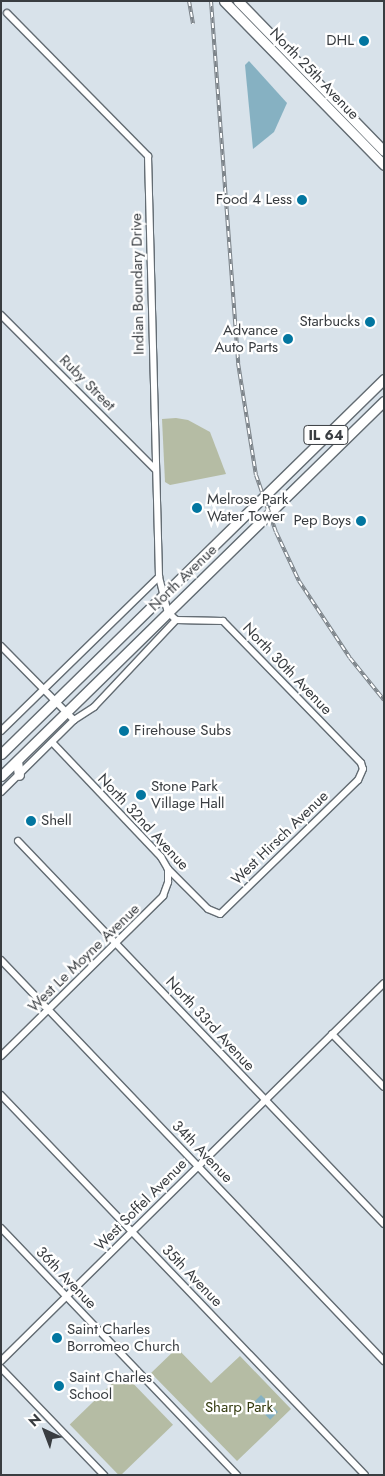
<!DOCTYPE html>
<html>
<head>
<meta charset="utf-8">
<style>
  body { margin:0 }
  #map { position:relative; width:385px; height:1476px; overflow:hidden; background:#d8e2ea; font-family:Jost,sans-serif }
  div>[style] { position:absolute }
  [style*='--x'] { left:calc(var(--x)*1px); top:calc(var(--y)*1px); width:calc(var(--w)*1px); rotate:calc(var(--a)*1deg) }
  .green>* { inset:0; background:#b5bca4; transform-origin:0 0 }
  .water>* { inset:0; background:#86b1c2; transform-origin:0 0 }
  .roads { filter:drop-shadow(1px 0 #636c73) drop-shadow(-1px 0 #636c73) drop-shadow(0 1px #636c73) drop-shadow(0 -1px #636c73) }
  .minor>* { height:6px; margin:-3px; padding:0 3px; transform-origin:3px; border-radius:3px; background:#fff }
  .major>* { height:9px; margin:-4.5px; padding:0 4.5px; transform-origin:4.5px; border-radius:4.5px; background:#fff }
  .rail>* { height:4px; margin-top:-2px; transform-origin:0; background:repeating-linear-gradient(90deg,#fff 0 5.5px,#7c8389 0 11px); box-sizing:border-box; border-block:1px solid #7c8389 }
  .dots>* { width:14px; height:14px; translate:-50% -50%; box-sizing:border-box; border:2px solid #fff; border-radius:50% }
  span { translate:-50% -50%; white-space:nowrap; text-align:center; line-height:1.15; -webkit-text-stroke:4.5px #fff; paint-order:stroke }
  .shield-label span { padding:1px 4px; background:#fff; border:1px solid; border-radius:4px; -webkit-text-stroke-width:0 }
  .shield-label { font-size:14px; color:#393d41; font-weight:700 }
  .poi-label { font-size:15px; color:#393d41 }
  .right { translate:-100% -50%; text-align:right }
  .left { translate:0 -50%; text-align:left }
  .street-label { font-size:15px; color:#393d41 }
  .park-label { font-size:15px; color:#323a0e }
  .frame { position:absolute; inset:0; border:2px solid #393d41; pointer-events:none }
  .north { position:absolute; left:20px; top:1406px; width:50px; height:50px; -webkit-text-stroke:4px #fff; paint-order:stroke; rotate:317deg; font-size:14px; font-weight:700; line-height:20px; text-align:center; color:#393d41 }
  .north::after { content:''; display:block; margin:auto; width:18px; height:22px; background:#393d41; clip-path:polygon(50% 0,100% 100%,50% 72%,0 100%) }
</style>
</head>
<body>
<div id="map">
  <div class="green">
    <div style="clip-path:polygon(176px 418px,188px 420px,210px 432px,226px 474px,170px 485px,165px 482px,162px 419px)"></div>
    <div style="clip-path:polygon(177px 1348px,211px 1383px,240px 1356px,291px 1409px,237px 1461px,151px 1373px)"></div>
    <div style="left:123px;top:1373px;width:72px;height:74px;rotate:46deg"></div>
  </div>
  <div class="water">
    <div style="clip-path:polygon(249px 61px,287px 103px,274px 132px,253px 149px,245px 65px)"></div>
    <div style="left:261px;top:1395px;width:24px;height:11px;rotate:45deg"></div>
  </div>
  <div class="roads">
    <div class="minor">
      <div style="--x:7;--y:13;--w:201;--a:45.4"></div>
      <div style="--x:148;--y:156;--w:421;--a:88.5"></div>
      <div style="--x:159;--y:577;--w:36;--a:76"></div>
      <div style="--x:168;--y:612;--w:11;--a:45"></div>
      <div style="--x:176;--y:620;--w:47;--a:1.2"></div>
      <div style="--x:223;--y:621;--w:198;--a:45.8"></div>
      <div style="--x:361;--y:763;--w:6;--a:72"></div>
      <div style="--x:363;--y:769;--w:12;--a:114"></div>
      <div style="--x:358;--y:780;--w:192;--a:135.8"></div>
      <div style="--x:220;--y:914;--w:13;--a:-157"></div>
      <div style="--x:208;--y:909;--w:57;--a:-135"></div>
      <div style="--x:168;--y:869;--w:14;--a:-120"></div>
      <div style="--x:161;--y:857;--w:158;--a:-133.5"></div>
      <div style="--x:1;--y:315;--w:218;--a:45"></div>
      <div style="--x:1;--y:646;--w:104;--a:45.4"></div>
      <div style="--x:1;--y:731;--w:221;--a:-44.3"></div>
      <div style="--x:1;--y:792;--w:103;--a:-44.6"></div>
      <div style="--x:74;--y:720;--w:24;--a:-33"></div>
      <div style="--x:94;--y:707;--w:120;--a:-46.7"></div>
      <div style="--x:18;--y:841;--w:530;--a:46.3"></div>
      <div style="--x:1;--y:960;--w:555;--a:46.32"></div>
      <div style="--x:332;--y:1034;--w:74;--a:45.5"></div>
      <div style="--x:1;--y:1056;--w:228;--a:-44.6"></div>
      <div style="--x:163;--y:896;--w:15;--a:-70"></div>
      <div style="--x:168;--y:882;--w:13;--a:-90"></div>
      <div style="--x:1;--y:1095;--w:526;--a:46.23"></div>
      <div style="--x:1;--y:1228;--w:342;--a:46.3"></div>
      <div style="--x:1;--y:1361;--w:538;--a:-44.62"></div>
      <div style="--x:1;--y:1368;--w:149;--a:46.1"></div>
    </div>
    <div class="major">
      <div style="--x:224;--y:1;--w:229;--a:45.7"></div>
      <div style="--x:238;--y:1;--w:209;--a:45.8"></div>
      <div style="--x:1;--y:754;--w:536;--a:-44.4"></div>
      <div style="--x:17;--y:761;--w:14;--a:82"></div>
      <div style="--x:1;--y:776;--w:536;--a:-44.4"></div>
    </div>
  </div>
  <div class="rail">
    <div style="--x:189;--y:1;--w:23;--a:80"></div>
    <div style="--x:211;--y:1;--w:363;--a:85.7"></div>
    <div style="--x:238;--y:363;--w:113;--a:80.9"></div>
    <div style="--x:256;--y:475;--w:60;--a:70.7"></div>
    <div style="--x:276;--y:532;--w:54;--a:64.9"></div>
    <div style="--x:299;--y:581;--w:92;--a:56.5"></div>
    <div style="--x:350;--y:658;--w:54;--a:51"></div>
  </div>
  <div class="dots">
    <div style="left:364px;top:41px;background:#0276a0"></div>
    <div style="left:302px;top:200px;background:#0276a0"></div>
    <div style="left:370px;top:322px;background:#0276a0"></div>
    <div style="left:288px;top:339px;background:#0276a0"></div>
    <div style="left:197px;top:508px;background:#0276a0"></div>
    <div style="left:361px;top:521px;background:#0276a0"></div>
    <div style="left:124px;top:731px;background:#0276a0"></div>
    <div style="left:141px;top:795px;background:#0276a0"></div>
    <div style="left:31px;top:821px;background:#0276a0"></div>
    <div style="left:57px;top:1338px;background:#0276a0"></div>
    <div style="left:59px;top:1386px;background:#0276a0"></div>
  </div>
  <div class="shield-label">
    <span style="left:326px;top:435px">IL 64</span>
  </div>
  <div class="poi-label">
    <span class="right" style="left:354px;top:41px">DHL</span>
    <span class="right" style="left:292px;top:200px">Food 4 Less</span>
    <span class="right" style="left:360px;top:322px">Starbucks</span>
    <span class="right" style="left:278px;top:339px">Advance<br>Auto Parts</span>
    <span class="left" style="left:207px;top:508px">Melrose Park<br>Water Tower</span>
    <span class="right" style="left:351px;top:521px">Pep Boys</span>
    <span class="left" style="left:134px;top:731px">Firehouse Subs</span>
    <span class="left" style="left:151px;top:795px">Stone Park<br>Village Hall</span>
    <span class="left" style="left:41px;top:821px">Shell</span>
    <span class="left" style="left:67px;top:1338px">Saint Charles<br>Borromeo Church</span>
    <span class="left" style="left:69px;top:1386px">Saint Charles<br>School</span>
  </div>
  <div class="street-label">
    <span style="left:314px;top:74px;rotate:46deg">North 25th Avenue</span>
    <span style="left:138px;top:284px;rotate:-91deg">Indian Boundary Drive</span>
    <span style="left:87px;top:383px;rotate:45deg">Ruby Street</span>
    <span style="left:183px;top:578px;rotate:-44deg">North Avenue</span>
    <span style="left:287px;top:669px;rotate:46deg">North 30th Avenue</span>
    <span style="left:143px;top:822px;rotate:47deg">North 32nd Avenue</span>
    <span style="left:280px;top:838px;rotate:-44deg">West Hirsch Avenue</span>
    <span style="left:84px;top:958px;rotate:-44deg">West Le Moyne Avenue</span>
    <span style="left:210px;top:1024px;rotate:47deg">North 33rd Avenue</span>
    <span style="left:202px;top:1152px;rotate:46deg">34th Avenue</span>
    <span style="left:141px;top:1205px;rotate:-45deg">West Soffel Avenue</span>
    <span style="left:192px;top:1276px;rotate:46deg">35th Avenue</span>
    <span style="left:66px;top:1278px;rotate:46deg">36th Avenue</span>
  </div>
  <div class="park-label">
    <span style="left:239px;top:1408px">Sharp Park</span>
  </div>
  <div class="frame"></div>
  <div class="north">N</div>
</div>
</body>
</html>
